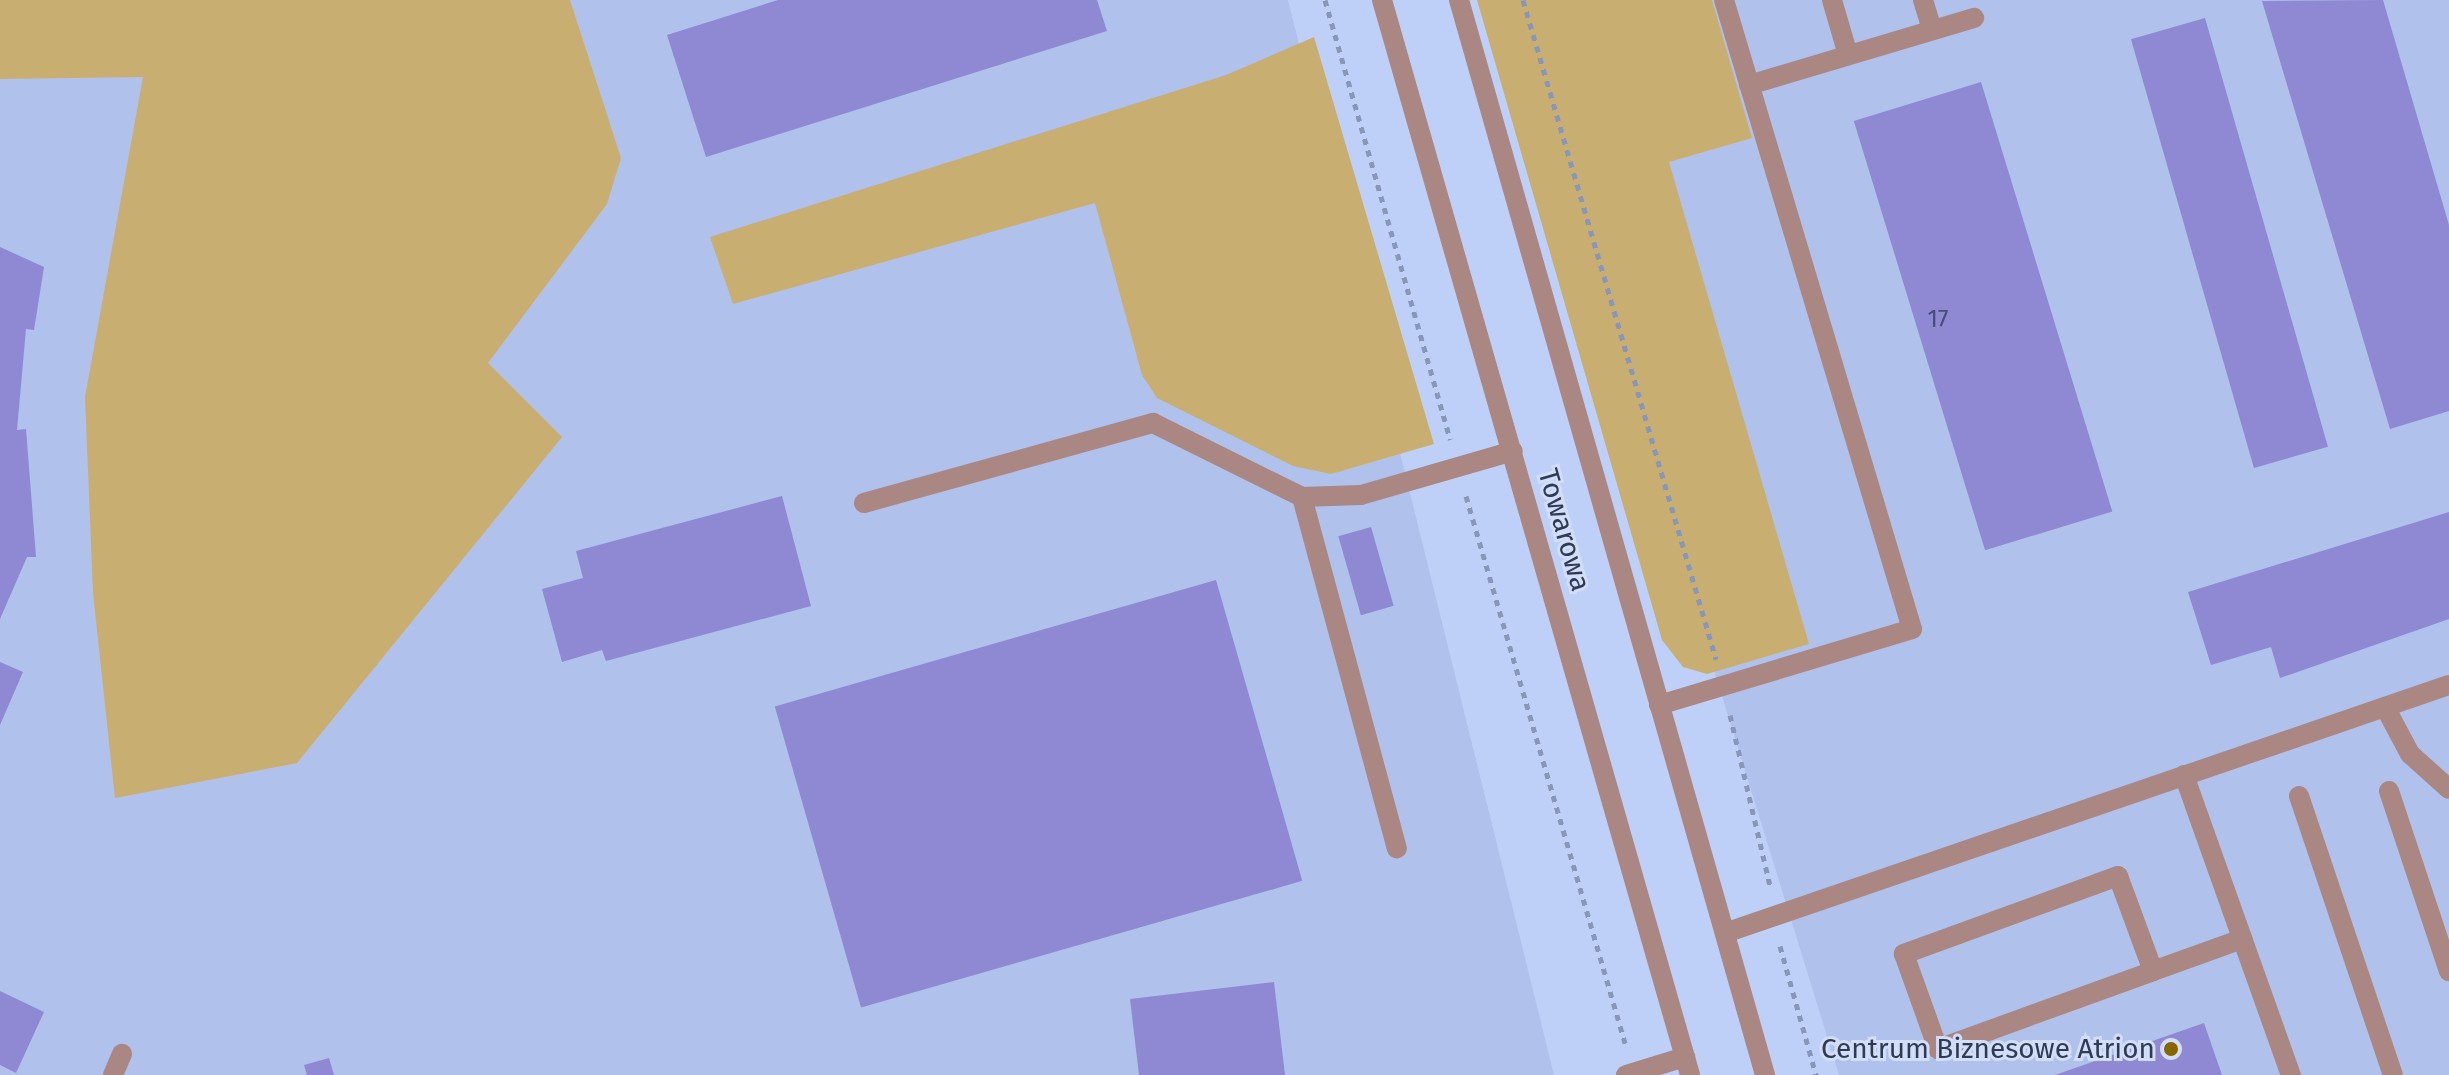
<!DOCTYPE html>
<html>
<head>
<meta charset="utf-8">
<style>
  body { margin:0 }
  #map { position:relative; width:2449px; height:1075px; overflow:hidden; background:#bfd0f8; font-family:"Fira Sans",sans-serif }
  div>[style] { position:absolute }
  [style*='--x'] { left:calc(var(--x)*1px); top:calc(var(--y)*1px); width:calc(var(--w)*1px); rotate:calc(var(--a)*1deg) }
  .built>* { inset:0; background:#b0c1ec }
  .green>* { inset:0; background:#c9ae71 }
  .building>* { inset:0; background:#8f88d3; transform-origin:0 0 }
  .path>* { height:5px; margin-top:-2.5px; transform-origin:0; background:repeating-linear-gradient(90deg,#8897b9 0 6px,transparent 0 12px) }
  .minor>* { height:20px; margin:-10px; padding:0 10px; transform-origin:10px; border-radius:10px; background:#aa8783 }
  .dots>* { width:22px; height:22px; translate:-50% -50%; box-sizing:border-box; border:4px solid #d2ddf8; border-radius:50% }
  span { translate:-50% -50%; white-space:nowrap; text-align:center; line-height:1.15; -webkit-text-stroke:6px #d2ddf8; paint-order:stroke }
  .number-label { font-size:24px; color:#474e74 }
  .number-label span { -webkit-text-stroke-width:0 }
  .street-label { font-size:28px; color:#2f3a54 }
  .poi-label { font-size:28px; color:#2f3a54 }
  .right { translate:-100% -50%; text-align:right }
</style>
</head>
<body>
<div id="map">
  <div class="built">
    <div style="clip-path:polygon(0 0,1288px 0,1554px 1075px,0 1075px)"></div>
    <div style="clip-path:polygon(1507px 0,2449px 0,2449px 1075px,1839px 1075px)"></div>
  </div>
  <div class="green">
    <div style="clip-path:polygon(0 0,570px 0,621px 158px,607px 204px,488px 363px,562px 437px,297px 763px,115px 798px,93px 593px,85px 397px,143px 77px,0 79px)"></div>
    <div style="clip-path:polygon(1477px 0,1712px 0,1752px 138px,1669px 162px,1809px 644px,1707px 674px,1683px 667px,1662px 640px)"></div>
    <div style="clip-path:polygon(1314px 37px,1434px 444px,1331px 474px,1293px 466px,1157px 398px,1142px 375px,1095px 203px,733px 304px,710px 237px,1226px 75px)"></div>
  </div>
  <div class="building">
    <div style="clip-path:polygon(778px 0,1097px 0,1107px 31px,706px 157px,667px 35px)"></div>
    <div style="clip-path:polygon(2383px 0,2449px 225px,2449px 411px,2390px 429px,2262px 1px)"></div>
    <div style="left:2205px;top:18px;width:446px;height:77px;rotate:74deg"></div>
    <div style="left:1981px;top:82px;width:449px;height:133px;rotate:73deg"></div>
    <div style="clip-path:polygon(0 247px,44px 267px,34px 330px,26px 329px,17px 430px,26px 429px,36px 557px,27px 557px,0 619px)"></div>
    <div style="clip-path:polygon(782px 496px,811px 606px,606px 661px,602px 650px,562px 662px,542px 589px,583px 578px,576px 551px)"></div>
    <div style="clip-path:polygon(2449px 512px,2449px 619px,2280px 678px,2271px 647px,2211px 665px,2188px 592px)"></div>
    <div style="left:1371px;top:527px;width:82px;height:34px;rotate:74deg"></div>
    <div style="left:1216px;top:580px;width:313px;height:459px;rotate:74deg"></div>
    <div style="clip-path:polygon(0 662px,23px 672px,0 725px)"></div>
    <div style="clip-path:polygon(1274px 982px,1285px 1075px,1139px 1075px,1130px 999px)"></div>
    <div style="clip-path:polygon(0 991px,44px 1012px,16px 1073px,0 1065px)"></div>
    <div style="clip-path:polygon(2204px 1023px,2222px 1075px,2055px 1075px)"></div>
    <div style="clip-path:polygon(329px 1058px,334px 1075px,307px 1075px,304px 1065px)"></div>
  </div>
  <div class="path">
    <div style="--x:1325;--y:0;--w:457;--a:74.1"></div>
    <div style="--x:1523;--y:0;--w:687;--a:73.68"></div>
    <div style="--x:1466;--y:496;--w:570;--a:73.79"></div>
    <div style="--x:1730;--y:715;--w:175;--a:76.8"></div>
    <div style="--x:1780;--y:946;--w:134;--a:74.4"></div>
  </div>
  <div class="minor">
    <div style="--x:1382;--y:0;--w:1118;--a:74.01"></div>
    <div style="--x:1459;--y:0;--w:1118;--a:74.11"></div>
    <div style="--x:1832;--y:0;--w:57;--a:73.8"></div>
    <div style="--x:1923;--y:0;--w:31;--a:73"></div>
    <div style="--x:1749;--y:85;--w:235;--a:-16.6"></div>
    <div style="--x:1302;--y:497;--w:364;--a:74.9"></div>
    <div style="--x:864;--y:503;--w:300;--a:-15.5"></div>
    <div style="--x:1153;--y:423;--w:166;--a:26.4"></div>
    <div style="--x:1302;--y:497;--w:59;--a:-1.9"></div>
    <div style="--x:1361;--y:495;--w:158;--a:-16.1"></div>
    <div style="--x:1659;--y:705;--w:264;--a:-16.7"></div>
    <div style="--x:1912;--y:629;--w:656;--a:-106.64"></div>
    <div style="--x:2385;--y:707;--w:53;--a:62"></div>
    <div style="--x:2410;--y:754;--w:52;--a:41.9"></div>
    <div style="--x:2184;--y:775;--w:319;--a:70.4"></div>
    <div style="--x:2389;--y:791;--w:190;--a:71.6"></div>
    <div style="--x:2299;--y:796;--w:294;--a:71.4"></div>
    <div style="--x:1725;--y:933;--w:765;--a:-18.91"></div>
    <div style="--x:2153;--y:971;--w:101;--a:-110.2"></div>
    <div style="--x:2118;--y:876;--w:228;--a:160"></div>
    <div style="--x:1904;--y:954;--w:101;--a:70.3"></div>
    <div style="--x:1938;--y:1049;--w:229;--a:-19.9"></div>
    <div style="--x:2153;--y:971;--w:95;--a:-19.8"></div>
    <div style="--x:113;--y:1075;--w:23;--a:-67"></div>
    <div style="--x:1626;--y:1075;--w:62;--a:-17"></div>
  </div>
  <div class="dots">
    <div style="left:2171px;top:1049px;background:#856600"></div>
  </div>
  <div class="number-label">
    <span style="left:1938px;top:320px">17</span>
  </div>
  <div class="street-label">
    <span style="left:1564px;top:530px;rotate:74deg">Towarowa</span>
  </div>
  <div class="poi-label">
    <span class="right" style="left:2155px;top:1049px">Centrum Biznesowe Atrion</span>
  </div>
</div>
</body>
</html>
